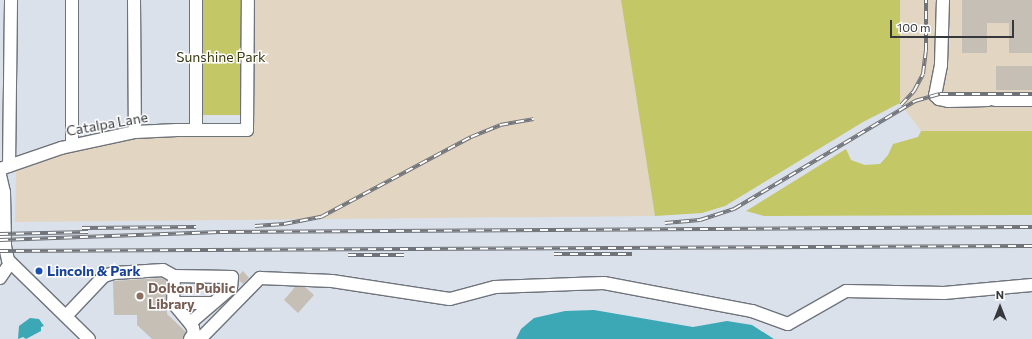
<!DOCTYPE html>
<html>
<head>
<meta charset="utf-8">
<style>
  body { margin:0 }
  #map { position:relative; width:1032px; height:339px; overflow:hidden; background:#dbe1ea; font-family:Commissioner,sans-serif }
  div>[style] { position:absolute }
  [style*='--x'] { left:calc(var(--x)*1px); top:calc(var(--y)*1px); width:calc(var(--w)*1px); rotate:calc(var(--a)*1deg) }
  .industrial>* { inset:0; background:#e2d5c1 }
  .green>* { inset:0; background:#c3c766; transform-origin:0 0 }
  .water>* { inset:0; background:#3ca8b6 }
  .building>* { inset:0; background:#c5bfb6; transform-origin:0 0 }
  .roads { filter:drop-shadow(1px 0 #6f737c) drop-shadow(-1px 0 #6f737c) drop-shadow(0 1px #6f737c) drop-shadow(0 -1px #6f737c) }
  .minor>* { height:12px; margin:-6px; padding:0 6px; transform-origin:6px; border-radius:6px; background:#fff }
  .rail>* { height:4px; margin-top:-2px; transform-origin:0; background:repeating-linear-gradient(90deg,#fff 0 8px,#707379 0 16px); box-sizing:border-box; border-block:1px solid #707379 }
  .dots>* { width:11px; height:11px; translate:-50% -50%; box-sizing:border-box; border:2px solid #fff; border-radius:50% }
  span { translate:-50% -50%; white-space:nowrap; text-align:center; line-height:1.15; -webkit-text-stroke:3px #fff; paint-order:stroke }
  .park-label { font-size:14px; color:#37390e }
  .street-label { font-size:14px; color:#36383c }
  .transit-label { font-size:14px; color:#164399; font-weight:700 }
  .left { translate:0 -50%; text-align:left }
  .education-label { font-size:14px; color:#785e54; font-weight:700 }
  .north { position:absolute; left:980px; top:287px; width:40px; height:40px; -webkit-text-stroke:3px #fff; paint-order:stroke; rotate:0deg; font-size:11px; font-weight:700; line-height:16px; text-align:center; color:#36383c }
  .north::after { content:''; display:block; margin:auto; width:14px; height:18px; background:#36383c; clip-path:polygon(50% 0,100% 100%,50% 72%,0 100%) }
  .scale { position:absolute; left:890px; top:20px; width:124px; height:18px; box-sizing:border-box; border:2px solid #36383c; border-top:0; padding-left:5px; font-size:12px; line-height:14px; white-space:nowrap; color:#36383c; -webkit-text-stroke:3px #fff; paint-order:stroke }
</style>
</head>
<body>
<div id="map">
  <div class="industrial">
    <div style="clip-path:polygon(242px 0,621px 0,655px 216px,15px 222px,16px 167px,71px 148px,147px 134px,243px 133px)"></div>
    <div style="clip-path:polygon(900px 0,1032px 0,1032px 131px,921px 131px,900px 103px)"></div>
  </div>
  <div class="green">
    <div style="left:199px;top:0;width:43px;height:115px"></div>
    <div style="clip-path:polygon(621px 0,900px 0,900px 103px,863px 122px,725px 206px,702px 213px,655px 216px)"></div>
    <div style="clip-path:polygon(921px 131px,1032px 131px,1032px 215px,764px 216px,746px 211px,846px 149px,851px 160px,865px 165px,880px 164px,888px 155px,893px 144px,918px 137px)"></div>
  </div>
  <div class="water">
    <div style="clip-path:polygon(594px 310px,693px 327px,727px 321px,752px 325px,774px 339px,516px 339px,521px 329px,534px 318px,565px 311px)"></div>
    <div style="clip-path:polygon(30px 318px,39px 319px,44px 326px,41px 327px,41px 331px,26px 339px,23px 337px,18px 339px,19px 326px)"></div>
  </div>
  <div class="building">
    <div style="clip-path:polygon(962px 0,1032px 0,1032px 53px,1009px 53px,1009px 23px,987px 23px,987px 53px,962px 53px)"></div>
    <div style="left:1032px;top:66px;width:24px;height:36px;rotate:90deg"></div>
    <div style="clip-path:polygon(243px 271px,249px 278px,243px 284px,239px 280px,239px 275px)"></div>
    <div style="clip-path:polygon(161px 278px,166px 280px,167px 314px,186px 332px,183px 339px,152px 339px,137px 325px,137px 315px,114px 315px,113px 281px)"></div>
    <div style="clip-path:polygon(295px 287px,305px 287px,314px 295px,298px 313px,284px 300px)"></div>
  </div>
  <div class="roads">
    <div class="minor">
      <div style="--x:72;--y:0;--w:145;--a:90"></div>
      <div style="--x:134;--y:0;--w:132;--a:89.6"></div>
      <div style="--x:196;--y:0;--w:130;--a:90"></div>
      <div style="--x:943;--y:0;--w:65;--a:91.8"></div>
      <div style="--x:941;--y:65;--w:31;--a:101"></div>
      <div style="--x:935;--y:95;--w:6;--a:45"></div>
      <div style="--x:939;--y:99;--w:9;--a:13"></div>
      <div style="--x:948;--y:101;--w:40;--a:-1.4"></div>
      <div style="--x:995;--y:100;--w:37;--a:0"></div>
      <div style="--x:9;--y:166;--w:166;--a:-89.3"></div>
      <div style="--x:0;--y:169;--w:65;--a:-19"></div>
      <div style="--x:61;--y:148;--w:76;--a:-12.2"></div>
      <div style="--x:135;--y:132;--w:42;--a:-2.7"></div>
      <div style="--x:177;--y:130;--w:70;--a:0"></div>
      <div style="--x:247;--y:130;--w:130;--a:-89.6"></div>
      <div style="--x:0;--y:175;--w:17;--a:77"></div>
      <div style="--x:4;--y:192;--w:54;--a:88.9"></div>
      <div style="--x:5;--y:246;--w:14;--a:78"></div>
      <div style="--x:8;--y:260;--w:113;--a:44.3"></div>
      <div style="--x:174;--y:276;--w:27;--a:92"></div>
      <div style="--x:173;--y:303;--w:26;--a:50"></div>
      <div style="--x:0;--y:278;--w:18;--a:-56"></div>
      <div style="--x:173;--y:303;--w:40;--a:0"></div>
      <div style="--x:66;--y:316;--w:55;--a:-46.5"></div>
      <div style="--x:104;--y:276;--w:10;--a:-17"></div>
      <div style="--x:114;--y:273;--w:49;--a:-3.5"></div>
      <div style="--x:163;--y:270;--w:13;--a:29"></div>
      <div style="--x:174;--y:276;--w:58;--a:1"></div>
      <div style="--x:232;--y:277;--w:11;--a:95"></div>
      <div style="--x:231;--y:288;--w:54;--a:139.5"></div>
      <div style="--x:190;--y:323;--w:6;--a:59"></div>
      <div style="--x:193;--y:328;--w:5;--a:79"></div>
      <div style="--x:194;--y:333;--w:7;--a:124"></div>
      <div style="--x:200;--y:339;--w:86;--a:-45.5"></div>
      <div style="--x:260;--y:278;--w:72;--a:2.4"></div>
      <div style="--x:332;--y:281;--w:119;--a:8.7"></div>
      <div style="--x:450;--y:299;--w:47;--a:-14.9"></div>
      <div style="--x:495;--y:287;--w:109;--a:-2.1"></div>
      <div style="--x:604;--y:283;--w:151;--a:10.7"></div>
      <div style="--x:752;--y:311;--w:38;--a:20"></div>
      <div style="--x:788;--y:324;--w:67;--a:-29.6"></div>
      <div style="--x:846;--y:291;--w:98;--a:1.2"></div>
      <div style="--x:944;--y:293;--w:88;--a:-5.2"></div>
    </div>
  </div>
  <div class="rail">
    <div style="--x:901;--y:105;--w:19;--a:-47"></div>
    <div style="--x:914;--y:91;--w:19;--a:-62"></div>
    <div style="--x:923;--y:74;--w:23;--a:-83"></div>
    <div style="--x:926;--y:51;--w:51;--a:-90"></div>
    <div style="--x:665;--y:223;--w:35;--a:-5"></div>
    <div style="--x:700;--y:220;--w:36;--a:-18"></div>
    <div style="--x:734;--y:209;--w:211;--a:-30.8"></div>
    <div style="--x:915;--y:101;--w:26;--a:-16"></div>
    <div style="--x:940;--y:94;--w:92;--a:0"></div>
    <div style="--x:255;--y:226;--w:29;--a:-4"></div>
    <div style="--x:284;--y:224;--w:38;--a:-11"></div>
    <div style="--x:321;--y:217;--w:170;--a:-28.1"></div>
    <div style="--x:471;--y:137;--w:31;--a:-22"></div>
    <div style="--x:500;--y:125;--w:34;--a:-10"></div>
    <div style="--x:82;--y:228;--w:114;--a:-0.5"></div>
    <div style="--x:0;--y:234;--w:88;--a:-1.3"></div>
    <div style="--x:0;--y:240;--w:220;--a:-2.1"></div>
    <div style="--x:220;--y:232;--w:812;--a:-0.35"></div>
    <div style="--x:0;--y:251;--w:1032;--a:-0.28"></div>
    <div style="--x:554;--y:254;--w:78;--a:0"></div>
    <div style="--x:348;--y:255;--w:56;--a:0"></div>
  </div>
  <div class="dots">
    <div style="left:39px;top:271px;background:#1a4fb4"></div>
    <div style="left:140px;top:296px;background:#8d6e63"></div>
  </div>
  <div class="park-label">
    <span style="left:221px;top:57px">Sunshine Park</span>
  </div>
  <div class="street-label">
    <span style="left:107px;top:124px;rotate:-10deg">Catalpa Lane</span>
  </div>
  <div class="transit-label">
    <span class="left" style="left:47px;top:271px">Lincoln &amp; Park</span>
  </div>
  <div class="education-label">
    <span class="left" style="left:148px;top:296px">Dolton Public<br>Library</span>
  </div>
  <div class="north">N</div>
  <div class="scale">100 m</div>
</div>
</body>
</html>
